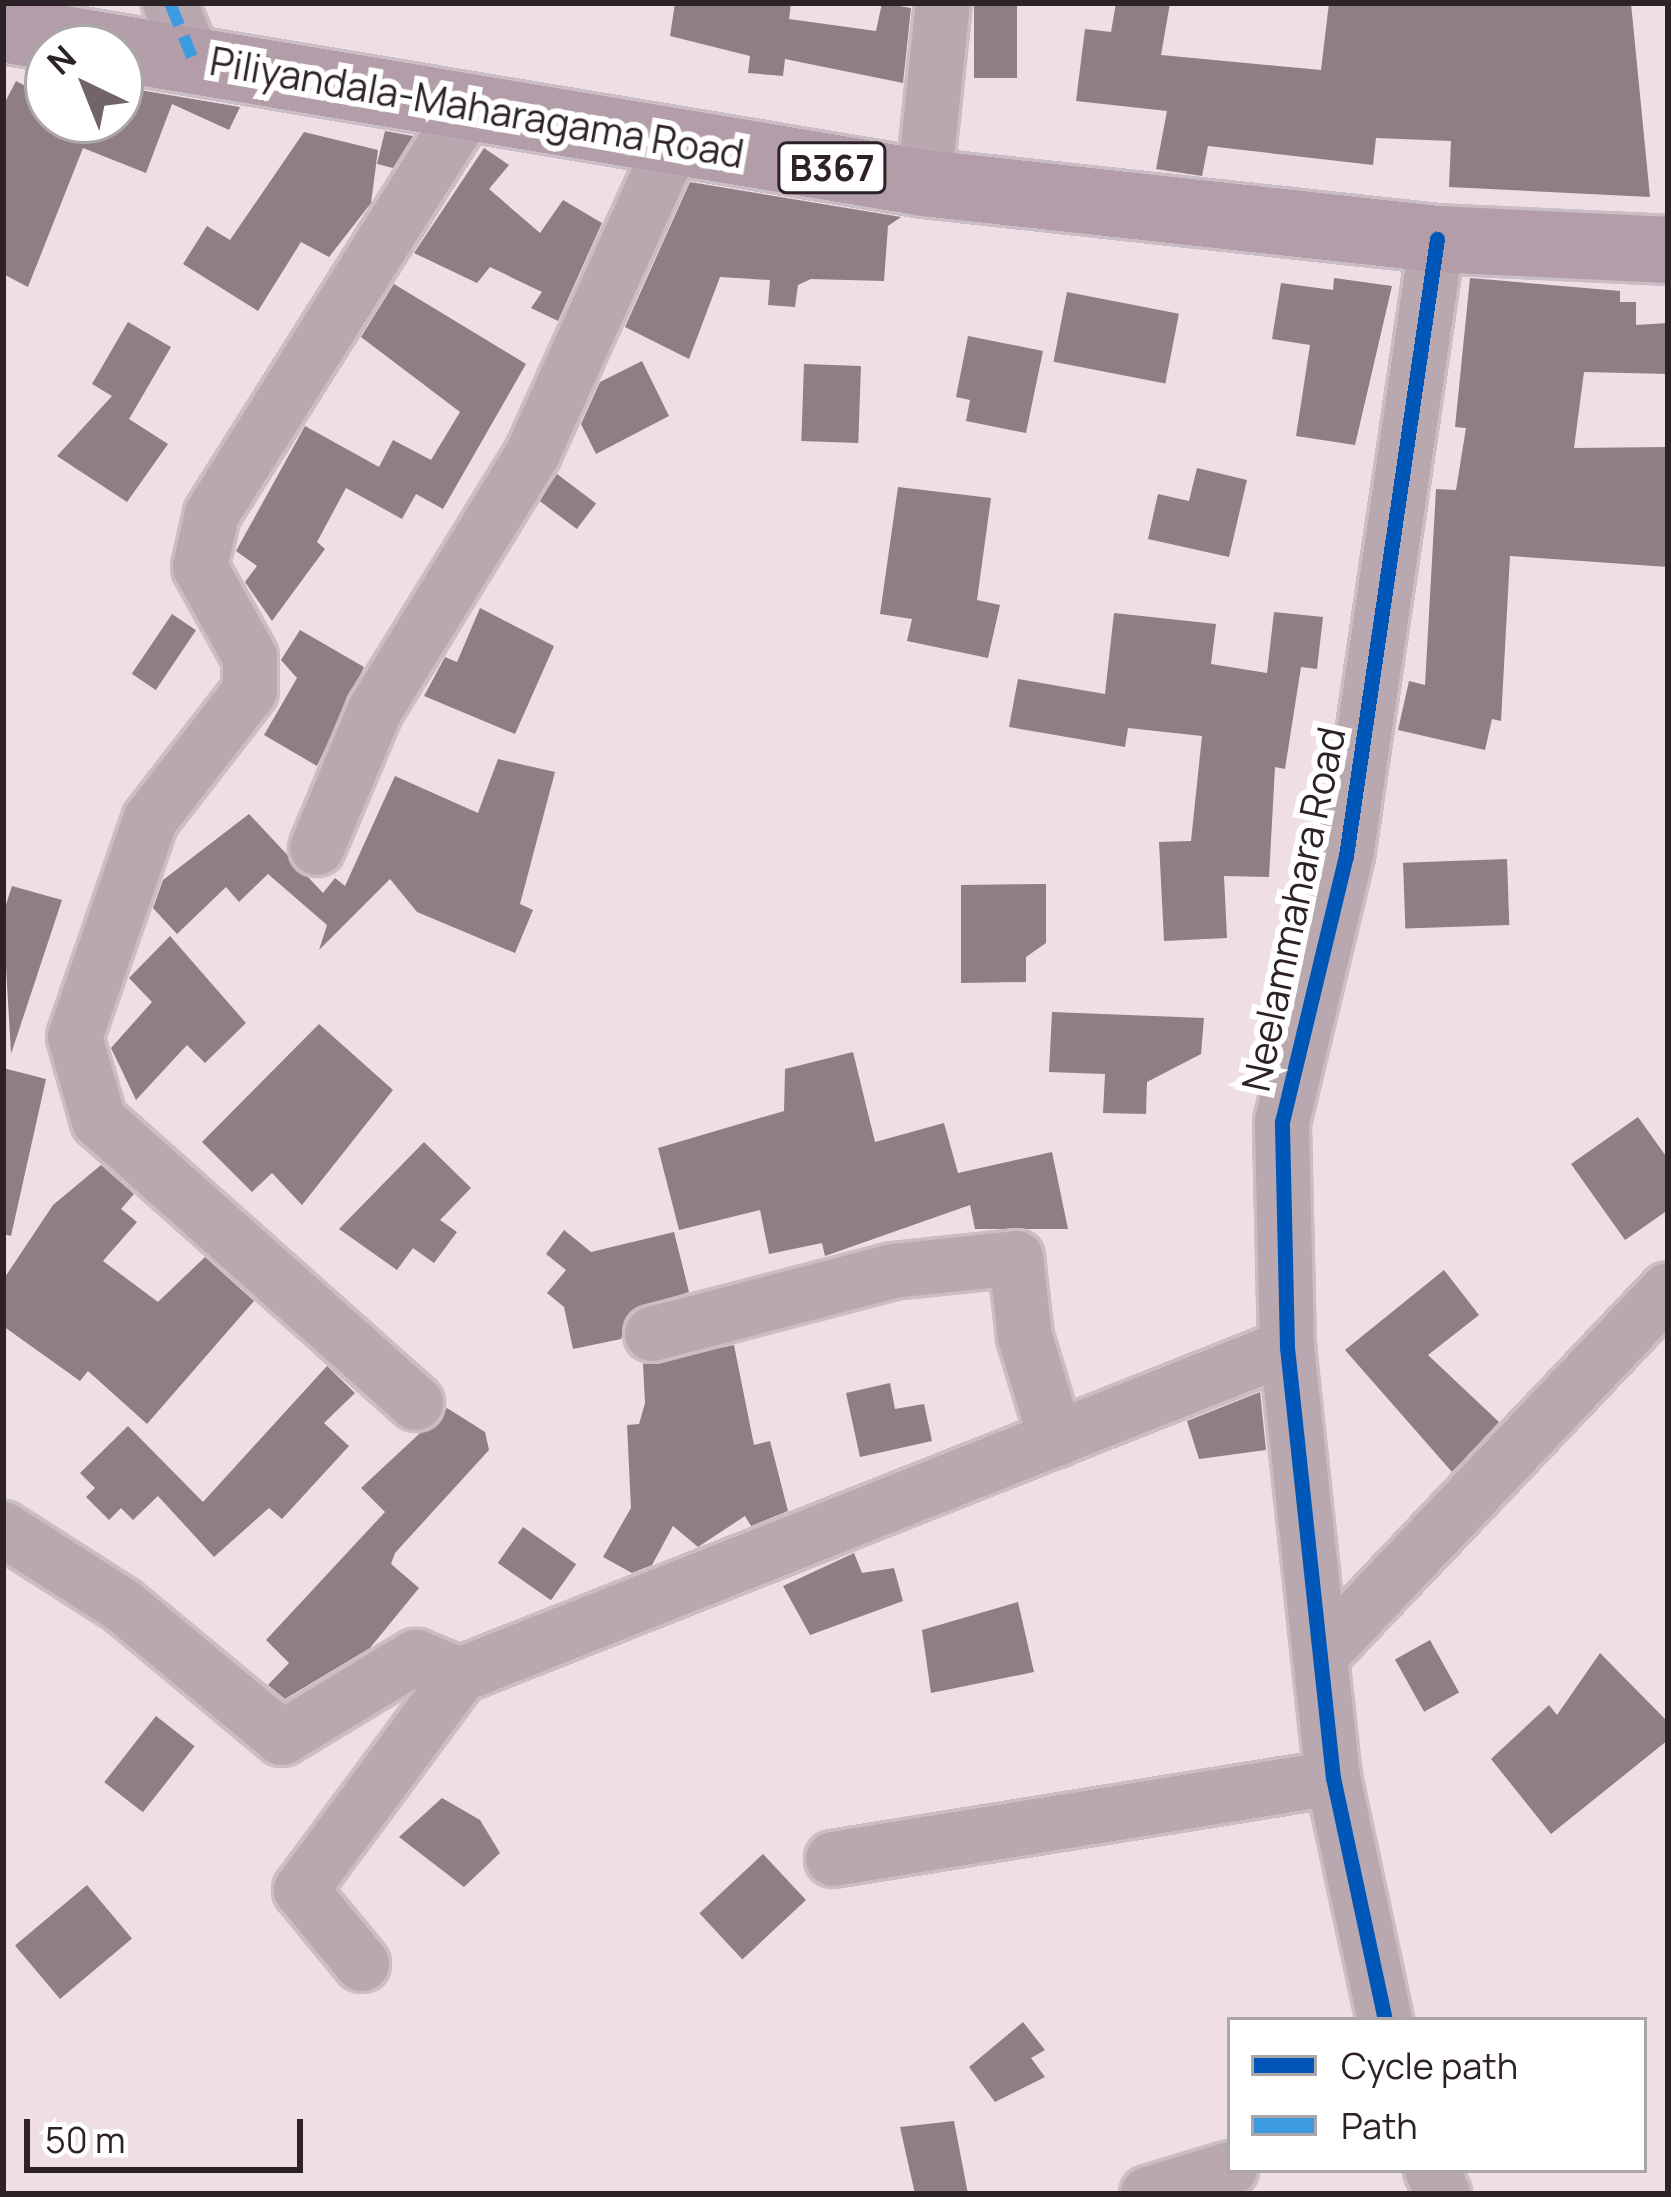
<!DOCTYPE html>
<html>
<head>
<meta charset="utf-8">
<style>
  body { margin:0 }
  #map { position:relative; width:1671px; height:2197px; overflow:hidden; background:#efdee5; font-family:Manrope,sans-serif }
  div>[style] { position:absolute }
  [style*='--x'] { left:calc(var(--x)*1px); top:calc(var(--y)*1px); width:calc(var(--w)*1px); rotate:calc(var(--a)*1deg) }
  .building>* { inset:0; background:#907e87; transform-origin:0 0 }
  .roads { filter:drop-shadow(3px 0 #cabec4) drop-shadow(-3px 0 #cabec4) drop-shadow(0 3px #cabec4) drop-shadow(0 -3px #cabec4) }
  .minor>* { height:54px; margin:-27px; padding:0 27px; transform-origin:27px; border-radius:27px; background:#b9a8af }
  .major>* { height:66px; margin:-33px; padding:0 33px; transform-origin:33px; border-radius:33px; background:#b39da8 }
  .quiet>* { height:12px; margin-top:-6px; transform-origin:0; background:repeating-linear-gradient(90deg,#3d9ce0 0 24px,transparent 0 36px) }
  .cycleway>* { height:15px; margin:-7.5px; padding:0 7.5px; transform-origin:7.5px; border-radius:7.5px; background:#0057b8 }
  span { translate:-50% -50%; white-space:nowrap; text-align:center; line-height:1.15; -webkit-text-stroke:12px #fff; paint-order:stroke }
  .shield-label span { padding:3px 9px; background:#fff; border:3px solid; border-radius:9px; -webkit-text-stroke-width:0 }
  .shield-label { font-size:36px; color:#2d2227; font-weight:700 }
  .street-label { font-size:39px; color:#2d2227 }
  .frame { position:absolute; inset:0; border:6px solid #2d2227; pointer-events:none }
  .legend { position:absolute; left:1227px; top:2017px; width:420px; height:156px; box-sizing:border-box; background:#fff; border:3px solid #aba7a9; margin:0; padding:15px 21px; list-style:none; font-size:36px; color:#2d2227 }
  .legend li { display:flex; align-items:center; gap:24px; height:60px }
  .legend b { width:60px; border:3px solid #aba7a9 }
  .north { position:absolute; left:24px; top:24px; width:120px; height:120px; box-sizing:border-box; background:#fff; border:3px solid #aba7a9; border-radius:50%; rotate:317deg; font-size:33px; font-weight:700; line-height:48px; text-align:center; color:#2d2227 }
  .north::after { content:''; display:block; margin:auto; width:42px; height:54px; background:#71646a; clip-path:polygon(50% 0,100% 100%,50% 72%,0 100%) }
  .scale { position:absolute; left:24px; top:2119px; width:279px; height:54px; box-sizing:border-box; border:6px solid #2d2227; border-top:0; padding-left:15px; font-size:36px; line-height:42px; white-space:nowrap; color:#2d2227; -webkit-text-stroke:9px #fff; paint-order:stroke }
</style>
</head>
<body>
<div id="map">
  <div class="building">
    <div style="clip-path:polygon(675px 3px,791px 3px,789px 19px,876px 31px,882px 3px,911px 8px,903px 83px,785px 59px,783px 76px,748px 73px,750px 56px,670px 36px)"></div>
    <div style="left:974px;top:3px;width:43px;height:75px"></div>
    <div style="clip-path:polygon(1116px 3px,1170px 3px,1161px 55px,1321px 70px,1329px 3px,1631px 3px,1650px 197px,1449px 187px,1451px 141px,1376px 138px,1373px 165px,1208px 146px,1202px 176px,1156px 169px,1167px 111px,1076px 101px,1085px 29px,1111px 32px)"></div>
    <div style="clip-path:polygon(16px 81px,48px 98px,48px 120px,120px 120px,122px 87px,240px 107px,229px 130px,172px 104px,146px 173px,83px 148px,28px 287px,3px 274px,3px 106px)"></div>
    <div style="clip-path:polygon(385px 131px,413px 136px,393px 168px,377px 164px)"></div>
    <div style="clip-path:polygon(304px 132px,378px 150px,371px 203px,329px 257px,301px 242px,258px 311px,183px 264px,207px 226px,230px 240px)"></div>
    <div style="clip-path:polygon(484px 148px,509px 165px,489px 189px,540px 233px,563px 200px,602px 223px,558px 321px,531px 308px,542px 292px,490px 267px,477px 283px,414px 253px)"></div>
    <div style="clip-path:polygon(690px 182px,901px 217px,888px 226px,884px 281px,811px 279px,798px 285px,795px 307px,768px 305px,770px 280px,720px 277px,689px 359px,625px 327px)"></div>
    <div style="clip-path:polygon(1334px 278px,1392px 286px,1355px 445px,1296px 436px,1310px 345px,1272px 339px,1281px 283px,1333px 290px)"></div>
    <div style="clip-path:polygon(1470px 278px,1620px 291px,1620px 302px,1636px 302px,1636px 325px,1668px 323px,1668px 374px,1584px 372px,1574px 448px,1668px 447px,1668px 567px,1510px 556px,1501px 721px,1492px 719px,1485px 750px,1398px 730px,1409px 681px,1425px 685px,1436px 489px,1456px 490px,1466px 428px,1455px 427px)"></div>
    <div style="clip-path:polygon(394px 284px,526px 364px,443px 509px,416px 494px,402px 519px,346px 488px,317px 542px,325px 549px,272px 621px,245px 582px,257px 566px,236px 551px,305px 426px,379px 467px,393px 440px,431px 460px,460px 412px,361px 337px)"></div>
    <div style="left:1067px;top:292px;width:114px;height:71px;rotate:11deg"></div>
    <div style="clip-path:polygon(128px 322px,171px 347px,129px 419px,168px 444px,127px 502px,57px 456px,112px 396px,92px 384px)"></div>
    <div style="clip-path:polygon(968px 336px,1043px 351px,1026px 433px,966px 421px,970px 400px,956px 397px)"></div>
    <div style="clip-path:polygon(642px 361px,669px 416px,596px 454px,581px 424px,600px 382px)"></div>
    <div style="left:804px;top:364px;width:57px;height:77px;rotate:2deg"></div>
    <div style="clip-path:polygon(1197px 468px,1247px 480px,1229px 557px,1148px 539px,1158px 494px,1189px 501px)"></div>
    <div style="left:557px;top:474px;width:49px;height:32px;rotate:37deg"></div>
    <div style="clip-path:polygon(898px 487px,991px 498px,977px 600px,1000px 605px,988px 658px,907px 641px,912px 619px,880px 614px)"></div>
    <div style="clip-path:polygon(480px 608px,554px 646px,515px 734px,424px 696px,445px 657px,457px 662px)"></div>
    <div style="clip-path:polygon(1274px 612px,1323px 617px,1317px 669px,1301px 667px,1285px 769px,1275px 767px,1269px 877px,1224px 876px,1227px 938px,1164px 941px,1159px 842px,1191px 841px,1202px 736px,1128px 728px,1125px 747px,1009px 727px,1018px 679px,1105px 694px,1114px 613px,1216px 624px,1211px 664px,1267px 673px)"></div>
    <div style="left:172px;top:614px;width:29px;height:72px;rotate:34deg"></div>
    <div style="clip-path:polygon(300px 630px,364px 667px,317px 766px,264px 735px,297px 678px,281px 660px)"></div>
    <div style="clip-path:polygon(498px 759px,555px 772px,520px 904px,533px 910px,515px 953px,417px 912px,390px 879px,319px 950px,327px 925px,268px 874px,239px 902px,226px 887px,177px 934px,153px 908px,163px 880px,249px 814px,323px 893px,335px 878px,345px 886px,395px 776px,478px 813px)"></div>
    <div style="left:1507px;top:859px;width:66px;height:104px;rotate:88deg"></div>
    <div style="clip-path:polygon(1046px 884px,1046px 943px,1026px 957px,1026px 982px,961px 983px,961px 885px)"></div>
    <div style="clip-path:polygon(12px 886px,62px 900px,11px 1054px,3px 914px)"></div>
    <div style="clip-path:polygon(170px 936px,246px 1023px,205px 1063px,187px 1045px,136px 1100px,111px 1048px,152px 1002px,129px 978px)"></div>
    <div style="clip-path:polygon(1052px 1012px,1204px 1018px,1201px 1054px,1147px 1082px,1146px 1114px,1103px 1113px,1105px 1074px,1049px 1072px)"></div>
    <div style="clip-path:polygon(319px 1024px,393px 1090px,302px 1205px,272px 1173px,252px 1192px,202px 1142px)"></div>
    <div style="clip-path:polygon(853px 1052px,875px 1142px,944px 1123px,958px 1173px,1052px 1152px,1068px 1229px,975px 1229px,970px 1205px,825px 1256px,822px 1243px,769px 1254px,760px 1210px,679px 1230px,658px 1148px,784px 1111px,785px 1069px)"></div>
    <div style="clip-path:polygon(3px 1068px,46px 1079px,11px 1236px,3px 1234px)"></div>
    <div style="clip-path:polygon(1638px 1117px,1668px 1159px,1668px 1210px,1625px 1240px,1571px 1164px)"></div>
    <div style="clip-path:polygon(424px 1142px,471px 1188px,440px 1220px,457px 1232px,434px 1263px,413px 1248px,397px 1270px,339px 1229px)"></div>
    <div style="clip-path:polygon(101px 1165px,134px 1194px,121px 1209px,137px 1222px,103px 1261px,158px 1302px,205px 1257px,254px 1301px,147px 1424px,88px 1371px,80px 1381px,3px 1326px,3px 1280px,53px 1205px)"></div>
    <div style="clip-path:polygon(564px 1230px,591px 1252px,674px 1232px,689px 1292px,631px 1311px,621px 1339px,573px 1349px,564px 1307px,547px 1293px,566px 1270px,546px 1254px)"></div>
    <div style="clip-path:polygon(1444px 1270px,1479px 1315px,1428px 1355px,1499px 1422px,1452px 1472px,1345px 1350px)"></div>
    <div style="clip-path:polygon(734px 1345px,754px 1445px,770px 1441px,788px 1511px,751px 1526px,745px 1516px,698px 1547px,673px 1526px,652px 1565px,632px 1573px,603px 1557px,631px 1508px,627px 1425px,639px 1424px,645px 1403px,643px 1364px)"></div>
    <div style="clip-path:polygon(327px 1366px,355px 1393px,324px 1423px,349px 1446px,282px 1519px,269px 1508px,214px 1557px,158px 1496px,133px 1520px,121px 1508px,109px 1520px,86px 1497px,95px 1488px,80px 1473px,128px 1426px,203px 1502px)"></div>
    <div style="clip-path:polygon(890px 1383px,895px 1409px,924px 1404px,932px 1441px,860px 1457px,846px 1393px)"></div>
    <div style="clip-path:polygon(1260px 1392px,1266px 1450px,1199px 1459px,1187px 1421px)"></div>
    <div style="clip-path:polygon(447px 1408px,485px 1432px,489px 1450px,395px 1553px,391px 1564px,419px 1588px,370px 1648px,285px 1699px,268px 1685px,289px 1663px,266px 1640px,385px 1512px,361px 1488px)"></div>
    <div style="left:523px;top:1527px;width:65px;height:44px;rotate:35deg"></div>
    <div style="clip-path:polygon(854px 1553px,862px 1573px,894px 1568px,903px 1601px,810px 1635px,783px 1586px)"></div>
    <div style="clip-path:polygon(1018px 1602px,1034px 1672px,931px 1693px,922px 1630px)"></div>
    <div style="left:1430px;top:1640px;width:60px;height:40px;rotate:61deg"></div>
    <div style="clip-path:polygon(1600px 1653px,1668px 1722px,1668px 1740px,1551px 1834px,1491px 1759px,1549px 1705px,1557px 1715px)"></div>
    <div style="left:156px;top:1716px;width:49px;height:84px;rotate:38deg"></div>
    <div style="clip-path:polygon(442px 1798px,480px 1820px,500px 1853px,464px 1887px,399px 1837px)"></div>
    <div style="left:763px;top:1854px;width:63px;height:87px;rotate:47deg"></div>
    <div style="left:87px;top:1885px;width:70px;height:94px;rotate:50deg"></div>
    <div style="clip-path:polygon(1023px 2022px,1045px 2050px,1031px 2058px,1045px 2077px,995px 2102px,969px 2067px)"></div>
    <div style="clip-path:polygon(954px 2121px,968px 2194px,915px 2194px,900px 2127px)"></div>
  </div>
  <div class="roads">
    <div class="minor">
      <div style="--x:170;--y:3;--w:58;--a:67.8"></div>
      <div style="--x:924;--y:183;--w:181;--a:-84"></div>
      <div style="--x:317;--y:848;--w:150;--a:-67.2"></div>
      <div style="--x:375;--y:710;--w:302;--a:-58.4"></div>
      <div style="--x:533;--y:453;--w:340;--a:-65.7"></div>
      <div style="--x:652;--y:1334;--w:249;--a:-14.6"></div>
      <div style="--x:893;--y:1271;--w:124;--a:-6"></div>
      <div style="--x:1016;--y:1258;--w:80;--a:83.5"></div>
      <div style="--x:1025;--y:1337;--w:107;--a:73.1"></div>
      <div style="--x:416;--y:1403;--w:424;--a:-138.3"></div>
      <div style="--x:99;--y:1121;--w:87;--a:-105.9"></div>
      <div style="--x:75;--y:1037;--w:230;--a:-70.9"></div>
      <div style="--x:150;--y:820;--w:163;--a:-52.2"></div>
      <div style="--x:250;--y:691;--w:34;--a:-90"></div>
      <div style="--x:250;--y:657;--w:103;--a:-119.1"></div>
      <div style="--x:200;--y:567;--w:54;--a:-77.2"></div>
      <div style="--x:212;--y:514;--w:482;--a:-57.8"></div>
      <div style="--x:3;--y:1529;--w:141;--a:32.6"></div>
      <div style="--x:122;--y:1605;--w:208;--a:39.7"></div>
      <div style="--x:282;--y:1738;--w:157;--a:-31.2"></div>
      <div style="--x:416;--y:1657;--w:48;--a:22.2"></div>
      <div style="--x:460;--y:1675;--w:890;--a:-21.63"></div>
      <div style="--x:1320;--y:1656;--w:505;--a:-46.44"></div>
      <div style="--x:833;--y:1859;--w:507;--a:-9.2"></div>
      <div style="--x:362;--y:1964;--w:96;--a:-129.5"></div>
      <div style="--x:301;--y:1890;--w:267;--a:-53.5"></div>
      <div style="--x:1385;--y:2020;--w:248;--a:-102.1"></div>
      <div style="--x:1333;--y:1778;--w:433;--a:-96.1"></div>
      <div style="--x:1287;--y:1347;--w:225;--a:-91.3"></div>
      <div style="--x:1282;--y:1122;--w:274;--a:-76.5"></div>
      <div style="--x:1346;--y:856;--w:624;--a:-81.61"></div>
      <div style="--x:1432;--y:2170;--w:26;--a:65"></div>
      <div style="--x:1148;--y:2194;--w:86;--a:-17"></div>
    </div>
    <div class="major">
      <div style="--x:3;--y:29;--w:934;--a:9.49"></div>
      <div style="--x:924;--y:183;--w:516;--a:6.23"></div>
      <div style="--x:1437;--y:239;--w:231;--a:2.7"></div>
    </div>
  </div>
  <div class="quiet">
    <div style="--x:170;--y:3;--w:58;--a:67.8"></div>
  </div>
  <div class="cycleway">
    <div style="--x:1385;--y:2020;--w:248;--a:-102.1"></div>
    <div style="--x:1333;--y:1778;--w:433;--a:-96.1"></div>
    <div style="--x:1287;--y:1347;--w:225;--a:-91.3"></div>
    <div style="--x:1282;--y:1122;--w:274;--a:-76.5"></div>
    <div style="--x:1346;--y:856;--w:624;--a:-81.61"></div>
  </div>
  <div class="shield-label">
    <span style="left:832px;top:168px">B367</span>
  </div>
  <div class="street-label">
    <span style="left:477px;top:107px;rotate:10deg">Piliyandala-Maharagama Road</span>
    <span style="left:1293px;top:909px;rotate:-78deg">Neelammahara Road</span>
  </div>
  <div class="frame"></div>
  <ul class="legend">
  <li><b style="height:15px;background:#0057b8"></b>Cycle path</li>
  <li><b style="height:15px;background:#3d9ce0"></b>Path</li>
  </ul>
  <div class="north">N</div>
  <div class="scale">50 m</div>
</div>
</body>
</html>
